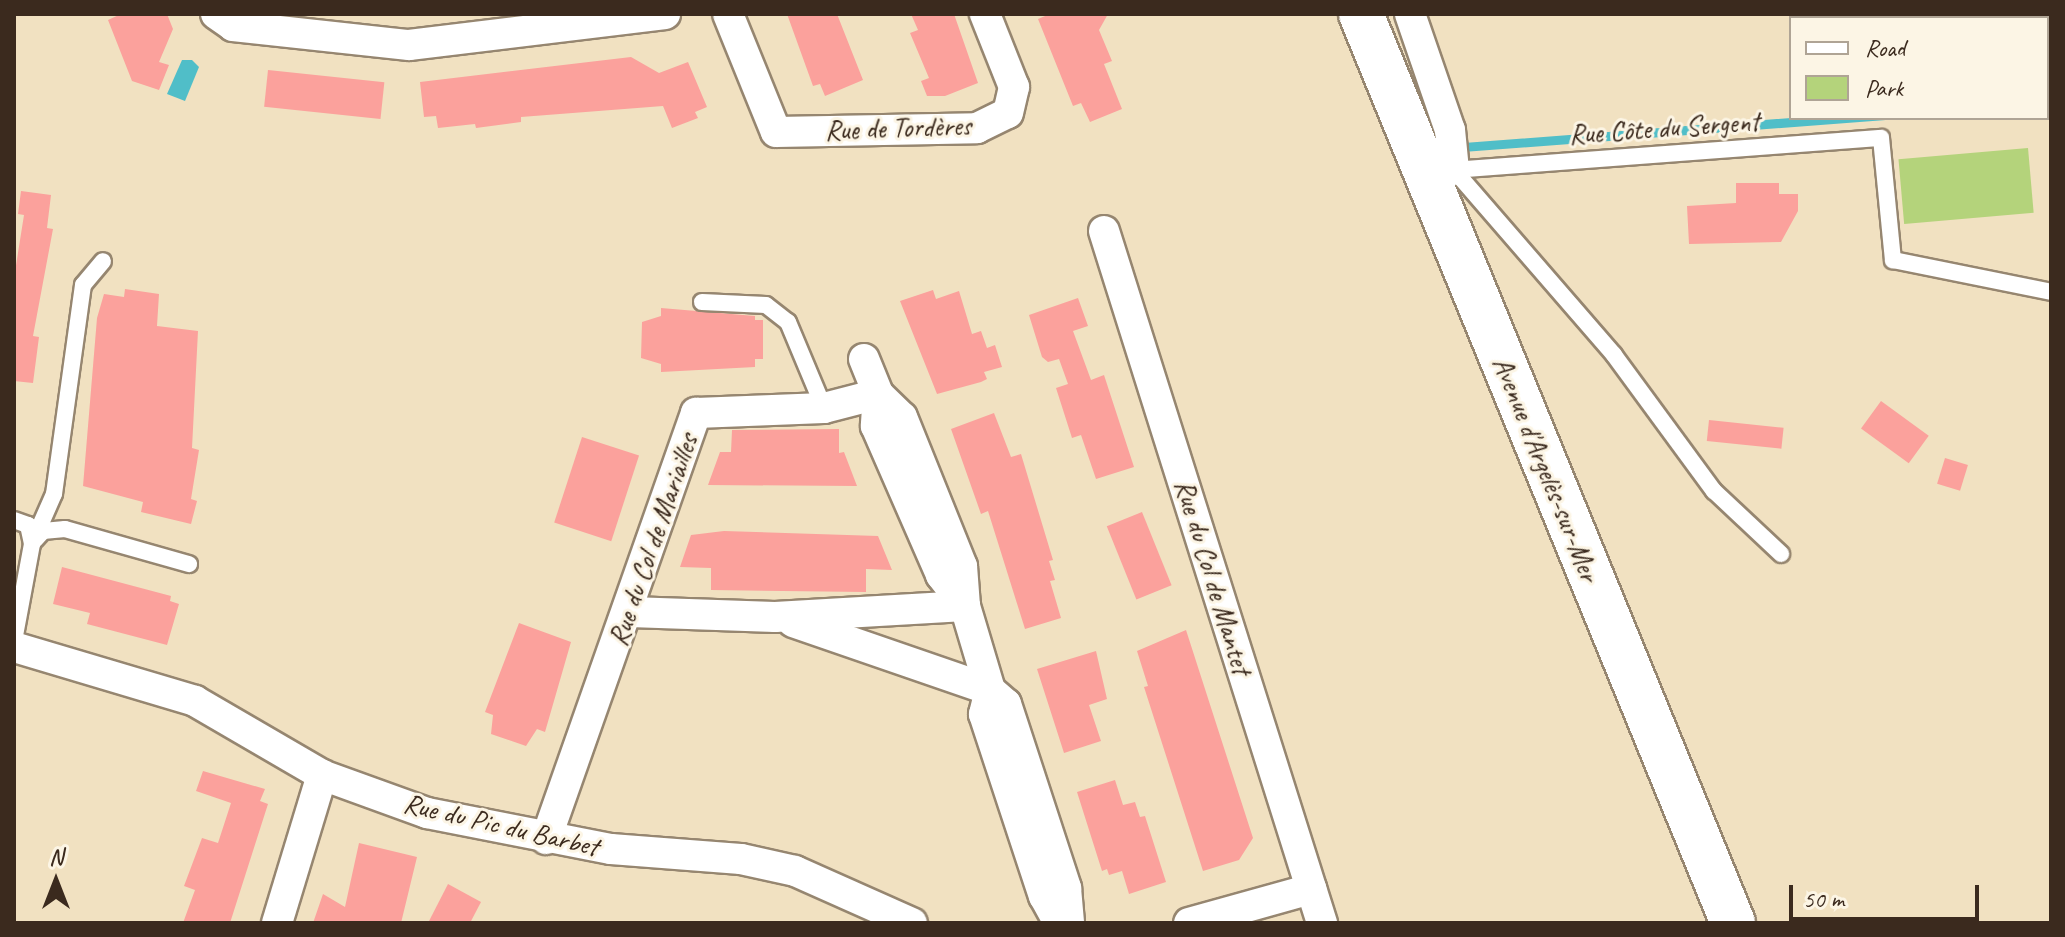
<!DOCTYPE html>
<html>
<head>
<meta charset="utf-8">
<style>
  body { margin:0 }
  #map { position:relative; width:2065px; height:937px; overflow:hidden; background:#f1e1c1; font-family:Caveat,sans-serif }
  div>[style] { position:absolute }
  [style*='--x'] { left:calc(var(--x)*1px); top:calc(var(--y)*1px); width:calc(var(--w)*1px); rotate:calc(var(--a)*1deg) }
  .green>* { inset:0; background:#b4d37b; transform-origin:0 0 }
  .water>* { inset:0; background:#50bec8 }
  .building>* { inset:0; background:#fba19c; transform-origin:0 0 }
  .roads { filter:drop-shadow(2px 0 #968670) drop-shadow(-2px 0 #968670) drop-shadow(0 2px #968670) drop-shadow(0 -2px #968670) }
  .lane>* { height:16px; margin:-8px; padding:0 8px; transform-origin:8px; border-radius:8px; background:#fff }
  .street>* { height:30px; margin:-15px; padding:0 15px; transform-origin:15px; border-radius:15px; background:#fff }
  .secondary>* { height:44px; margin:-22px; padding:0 22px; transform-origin:22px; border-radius:22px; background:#fff }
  span { translate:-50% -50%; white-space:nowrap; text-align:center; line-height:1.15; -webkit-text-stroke:6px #fcf5e5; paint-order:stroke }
  .street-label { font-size:28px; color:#3b2a1e }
  .frame { position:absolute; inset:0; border:16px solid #3b2a1e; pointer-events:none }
  .legend { position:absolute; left:1789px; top:16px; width:260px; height:104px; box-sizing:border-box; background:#fcf5e5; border:2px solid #afa495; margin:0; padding:10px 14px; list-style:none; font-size:24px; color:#3b2a1e }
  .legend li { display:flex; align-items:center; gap:16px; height:40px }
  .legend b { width:40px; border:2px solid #afa495 }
  .north { position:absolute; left:16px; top:841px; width:80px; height:80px; -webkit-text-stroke:6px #fcf5e5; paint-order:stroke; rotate:0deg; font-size:22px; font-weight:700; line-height:32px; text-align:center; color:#3b2a1e }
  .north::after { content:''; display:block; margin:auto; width:28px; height:36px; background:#3b2a1e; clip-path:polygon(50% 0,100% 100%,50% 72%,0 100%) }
  .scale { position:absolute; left:1789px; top:885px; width:190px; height:36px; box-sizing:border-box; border:4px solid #3b2a1e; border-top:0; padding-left:10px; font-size:24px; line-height:28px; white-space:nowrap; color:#3b2a1e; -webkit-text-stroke:6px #fcf5e5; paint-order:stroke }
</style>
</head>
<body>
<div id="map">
  <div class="green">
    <div style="left:2028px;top:148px;width:65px;height:130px;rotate:85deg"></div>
  </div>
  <div class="water">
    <div style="clip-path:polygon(182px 60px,192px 60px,199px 67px,185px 101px,167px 94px)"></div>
    <div style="clip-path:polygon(1791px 118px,1912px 118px,1463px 152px,1428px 138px,1425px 129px,1464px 143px)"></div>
  </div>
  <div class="building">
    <div style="clip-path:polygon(121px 14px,167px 14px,173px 29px,159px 62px,169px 65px,159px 90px,132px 81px,108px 20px)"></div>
    <div style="clip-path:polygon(787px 14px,837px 14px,863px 80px,825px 96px,820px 84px,813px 86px)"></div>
    <div style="clip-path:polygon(911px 14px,954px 14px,978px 83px,945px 96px,927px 96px,921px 81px,929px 78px,910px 33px,918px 30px)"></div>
    <div style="clip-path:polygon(1050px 14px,1108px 14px,1099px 30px,1112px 61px,1104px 64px,1122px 109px,1090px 122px,1081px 103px,1073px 106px,1038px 19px)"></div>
    <div style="clip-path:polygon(631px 57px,659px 73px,688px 62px,707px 107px,695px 112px,698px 118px,672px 128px,663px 106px,521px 117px,521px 122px,476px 128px,475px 124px,438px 128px,436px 116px,424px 117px,420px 82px)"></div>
    <div style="left:268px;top:70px;width:117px;height:37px;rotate:6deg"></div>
    <div style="clip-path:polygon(1736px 183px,1779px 183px,1779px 194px,1798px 194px,1798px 211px,1781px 242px,1689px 244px,1687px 206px,1736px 203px)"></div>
    <div style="clip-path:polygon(21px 191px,51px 195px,47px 228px,53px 229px,33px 336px,39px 337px,33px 383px,14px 381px,14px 278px,24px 215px,18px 214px)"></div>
    <div style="clip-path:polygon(125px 289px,159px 294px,157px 326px,198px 331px,192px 448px,199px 450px,191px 499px,197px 501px,191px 524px,141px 512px,143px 502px,83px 486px,97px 318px,104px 294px,124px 297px)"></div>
    <div style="clip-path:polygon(933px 290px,936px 299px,959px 291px,972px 334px,981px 331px,987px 348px,995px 345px,1002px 367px,984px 372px,987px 379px,981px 382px,937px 394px,900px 301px)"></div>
    <div style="clip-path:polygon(1078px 298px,1088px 326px,1073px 331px,1091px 380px,1104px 375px,1134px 467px,1096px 479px,1081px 435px,1072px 438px,1056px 388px,1068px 384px,1059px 359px,1048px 362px,1042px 357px,1029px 315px)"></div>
    <div style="clip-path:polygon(661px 308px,755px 316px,755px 320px,763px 320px,763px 359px,755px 359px,755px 367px,661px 372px,661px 364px,641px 358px,642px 322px,661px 316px)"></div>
    <div style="left:1881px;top:401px;width:59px;height:34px;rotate:36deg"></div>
    <div style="clip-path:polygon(994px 413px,1011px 457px,1021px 454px,1053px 560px,1049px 561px,1055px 580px,1050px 581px,1061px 618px,1025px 629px,988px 511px,981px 514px,951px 429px)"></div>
    <div style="left:1709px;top:420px;width:75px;height:21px;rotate:6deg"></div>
    <div style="clip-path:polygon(839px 429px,839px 453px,844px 452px,857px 486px,708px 485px,720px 452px,731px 452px,732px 430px)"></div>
    <div style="left:582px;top:437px;width:60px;height:90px;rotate:18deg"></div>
    <div style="left:1945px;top:458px;width:24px;height:27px;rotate:17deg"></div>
    <div style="left:1142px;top:512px;width:79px;height:38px;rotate:68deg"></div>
    <div style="clip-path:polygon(724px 531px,878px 536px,892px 570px,866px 569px,866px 592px,711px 590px,711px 568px,680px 567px,691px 535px)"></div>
    <div style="clip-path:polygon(62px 567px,171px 596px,170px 601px,179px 604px,167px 645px,87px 624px,90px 613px,53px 604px)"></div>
    <div style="clip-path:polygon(519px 623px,571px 642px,545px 732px,537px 729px,526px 746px,491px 734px,493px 715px,485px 712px)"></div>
    <div style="clip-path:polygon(1186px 630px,1253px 838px,1239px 860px,1203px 871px,1144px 687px,1148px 686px,1137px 651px)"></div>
    <div style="clip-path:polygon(1096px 651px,1107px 699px,1089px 705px,1101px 741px,1064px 753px,1037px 669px)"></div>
    <div style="clip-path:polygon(203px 771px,265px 789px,260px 801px,268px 804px,230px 923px,183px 923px,195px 890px,184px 886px,202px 838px,218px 843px,231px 803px,196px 791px)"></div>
    <div style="clip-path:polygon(1115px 780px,1123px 805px,1135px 802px,1140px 817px,1145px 816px,1166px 882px,1129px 894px,1122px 871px,1109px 875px,1107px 869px,1102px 871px,1077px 792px)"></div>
    <div style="clip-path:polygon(359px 843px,417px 857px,401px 923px,313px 923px,323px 894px,345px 907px)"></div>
    <div style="clip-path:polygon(448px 884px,481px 902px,470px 923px,428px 923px)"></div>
  </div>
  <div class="roads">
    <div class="lane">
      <div style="--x:1447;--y:169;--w:7;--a:8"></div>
      <div style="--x:1454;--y:170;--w:245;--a:49.1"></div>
      <div style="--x:1614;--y:355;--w:169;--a:53.7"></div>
      <div style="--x:1714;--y:491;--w:92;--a:43.2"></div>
      <div style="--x:1454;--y:170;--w:428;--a:-4.3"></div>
      <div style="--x:1881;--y:138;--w:123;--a:84.4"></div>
      <div style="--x:1893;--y:260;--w:161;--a:11.4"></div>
      <div style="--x:702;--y:302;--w:64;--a:2.7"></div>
      <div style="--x:766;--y:305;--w:28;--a:38"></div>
      <div style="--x:788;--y:322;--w:93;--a:67.3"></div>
      <div style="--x:14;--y:520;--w:15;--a:20"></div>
      <div style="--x:28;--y:525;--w:19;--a:78"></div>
      <div style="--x:32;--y:544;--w:99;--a:100.5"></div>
      <div style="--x:35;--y:540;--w:12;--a:-48"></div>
      <div style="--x:43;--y:531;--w:22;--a:-5"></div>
      <div style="--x:65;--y:529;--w:129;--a:15.8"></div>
      <div style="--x:32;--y:544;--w:55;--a:-66.3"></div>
      <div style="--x:54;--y:494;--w:211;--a:-82.1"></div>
      <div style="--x:83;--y:285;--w:31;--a:-50"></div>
    </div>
    <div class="street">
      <div style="--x:216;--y:14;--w:21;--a:35"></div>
      <div style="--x:233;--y:26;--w:177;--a:6.2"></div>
      <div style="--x:409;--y:45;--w:258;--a:-6.9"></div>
      <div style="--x:728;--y:14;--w:127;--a:67.9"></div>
      <div style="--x:776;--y:132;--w:201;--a:-1.1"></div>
      <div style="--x:977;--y:128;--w:34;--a:-26"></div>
      <div style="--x:1008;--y:113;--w:27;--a:-77"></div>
      <div style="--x:1014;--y:87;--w:79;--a:-111.7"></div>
      <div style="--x:1410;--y:14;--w:123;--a:71"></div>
      <div style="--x:1450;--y:130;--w:40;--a:84.3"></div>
      <div style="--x:1104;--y:231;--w:726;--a:72.51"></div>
      <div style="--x:864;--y:359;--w:38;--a:68"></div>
      <div style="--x:878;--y:394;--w:33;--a:44"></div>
      <div style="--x:902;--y:417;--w:161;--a:68.1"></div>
      <div style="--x:962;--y:566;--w:40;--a:85.7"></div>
      <div style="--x:965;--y:606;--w:88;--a:73.4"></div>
      <div style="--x:990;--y:690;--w:21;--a:41"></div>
      <div style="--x:1006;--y:704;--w:194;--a:71.9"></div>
      <div style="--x:1066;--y:888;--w:35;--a:85"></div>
      <div style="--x:878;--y:394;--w:32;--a:94"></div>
      <div style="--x:876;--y:426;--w:163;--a:66.4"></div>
      <div style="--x:941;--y:575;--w:39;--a:52"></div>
      <div style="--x:630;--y:612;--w:145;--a:2"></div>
      <div style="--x:775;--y:617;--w:190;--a:-3.3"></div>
      <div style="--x:793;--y:622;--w:208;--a:19"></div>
      <div style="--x:14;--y:647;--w:189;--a:16.6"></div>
      <div style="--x:195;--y:701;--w:147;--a:30.2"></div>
      <div style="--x:322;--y:775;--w:112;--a:19.9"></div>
      <div style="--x:427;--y:813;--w:187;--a:11.1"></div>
      <div style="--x:611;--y:849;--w:130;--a:4.4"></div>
      <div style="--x:741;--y:859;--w:55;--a:12.5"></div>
      <div style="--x:795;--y:871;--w:128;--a:24"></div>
      <div style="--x:990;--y:690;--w:25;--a:104"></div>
      <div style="--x:984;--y:714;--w:192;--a:71.8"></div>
      <div style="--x:1044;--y:896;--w:31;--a:61"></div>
      <div style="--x:546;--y:839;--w:452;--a:-70.6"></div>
      <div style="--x:696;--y:413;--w:128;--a:-2.2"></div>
      <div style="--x:824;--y:408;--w:56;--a:-14.5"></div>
      <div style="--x:277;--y:923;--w:155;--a:-73.1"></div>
      <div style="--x:1189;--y:923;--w:127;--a:-15.6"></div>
    </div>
    <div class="secondary">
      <div style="--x:1361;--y:14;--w:982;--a:67.74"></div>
    </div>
  </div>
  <div class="street-label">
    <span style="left:898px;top:128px;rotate:-2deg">Rue de Tordères</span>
    <span style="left:1664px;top:128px;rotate:-4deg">Rue Côte du Sergent</span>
    <span style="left:1546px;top:469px;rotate:68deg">Avenue d'Argelès-sur-Mer</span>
    <span style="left:653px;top:540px;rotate:-71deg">Rue du Col de Mariailles</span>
    <span style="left:1213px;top:577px;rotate:73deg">Rue du Col de Mantet</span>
    <span style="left:501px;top:825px;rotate:13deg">Rue du Pic du Barbet</span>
  </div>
  <div class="frame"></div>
  <ul class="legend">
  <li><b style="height:10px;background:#fff"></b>Road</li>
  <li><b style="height:22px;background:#b4d37b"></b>Park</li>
  </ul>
  <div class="north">N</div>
  <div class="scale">50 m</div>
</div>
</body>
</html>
